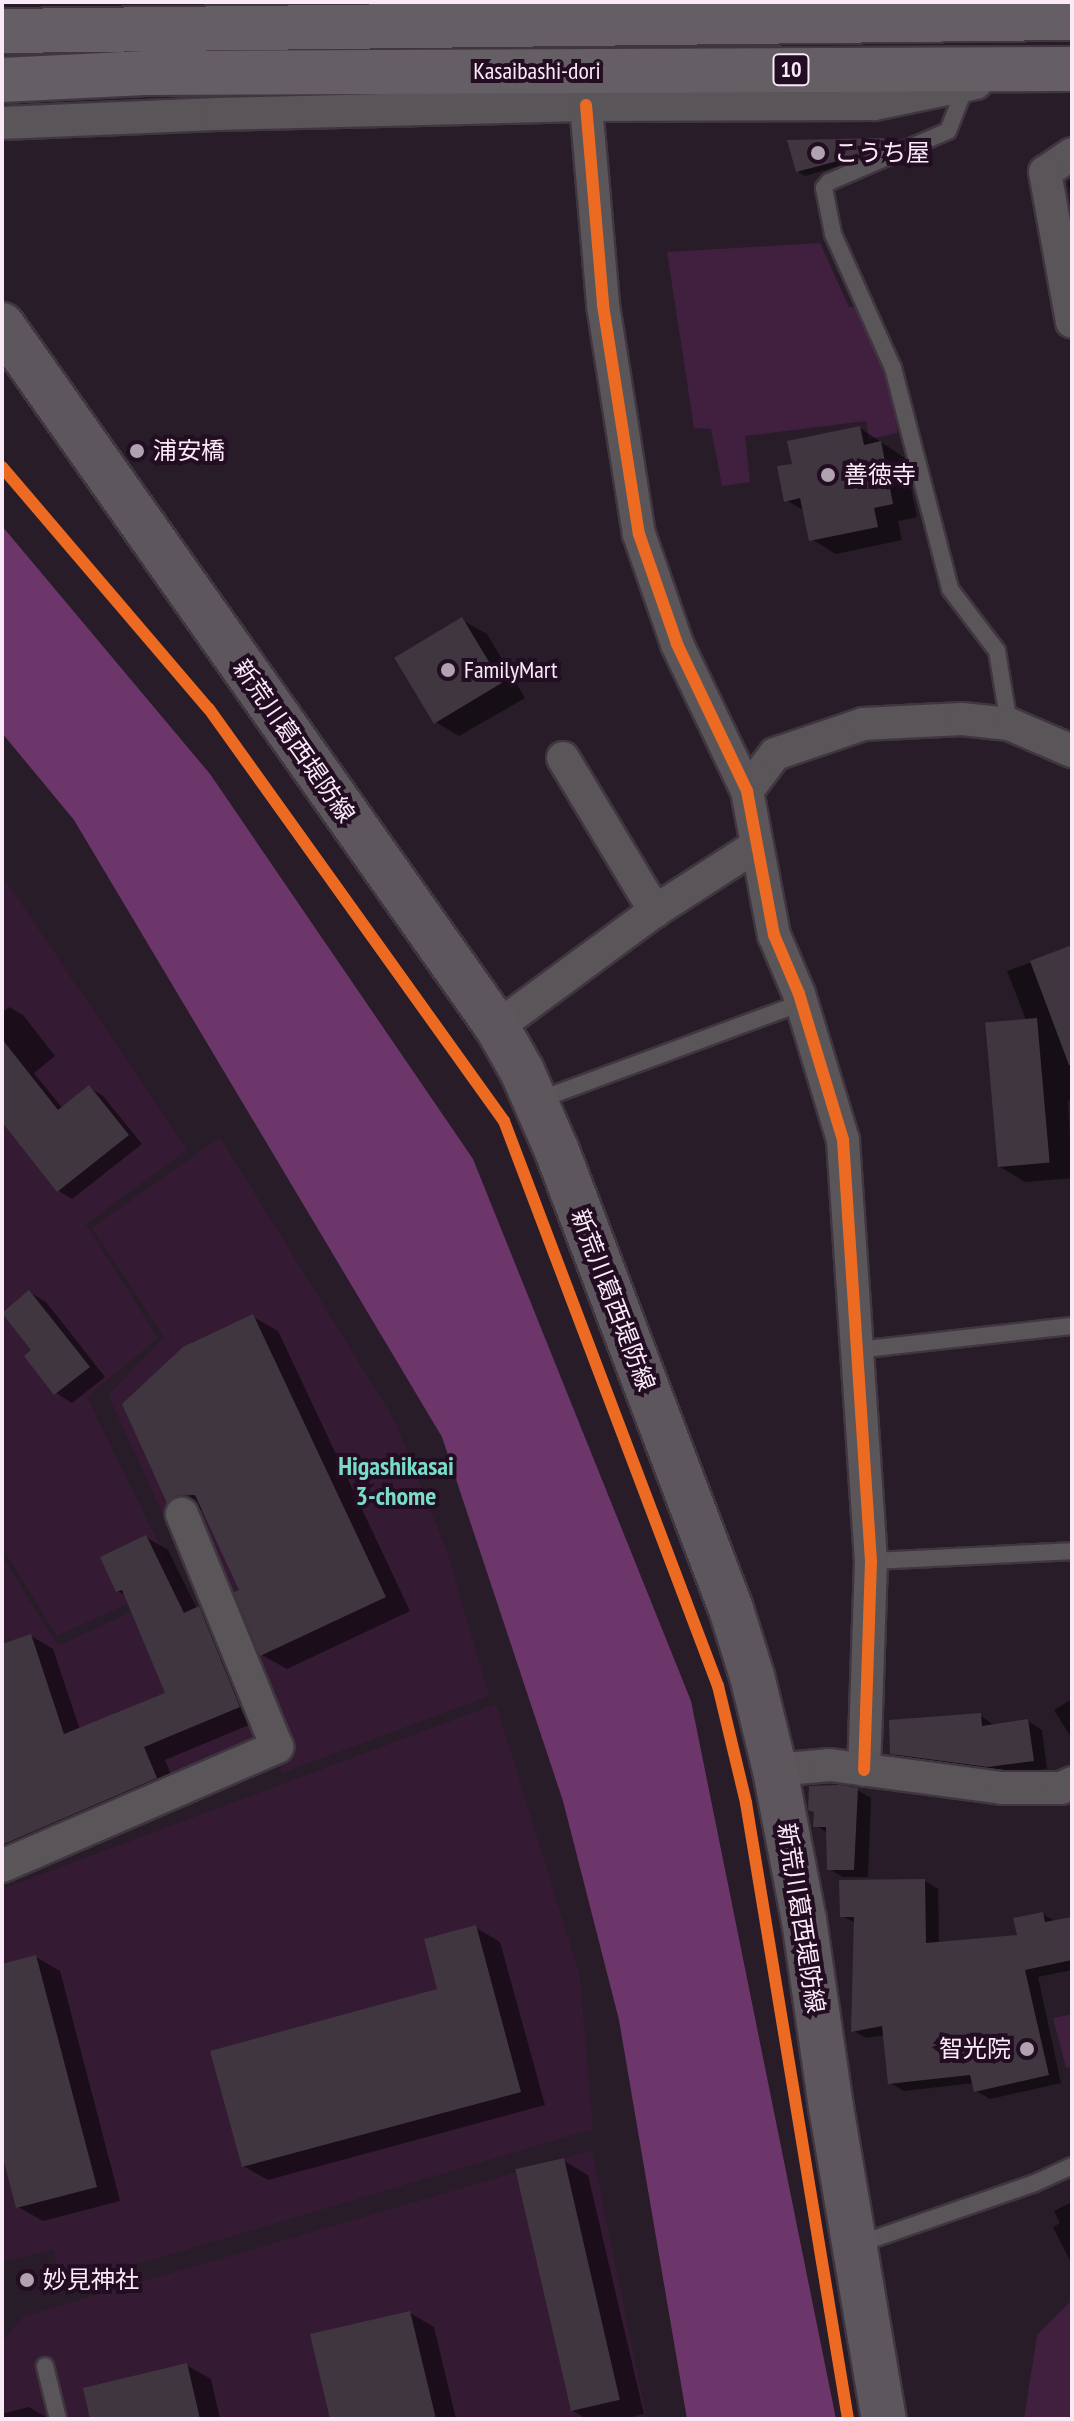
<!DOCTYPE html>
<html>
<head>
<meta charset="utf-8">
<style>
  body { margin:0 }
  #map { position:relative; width:1074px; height:2421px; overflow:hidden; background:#281c28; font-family:"PT Sans Narrow","Noto Sans JP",sans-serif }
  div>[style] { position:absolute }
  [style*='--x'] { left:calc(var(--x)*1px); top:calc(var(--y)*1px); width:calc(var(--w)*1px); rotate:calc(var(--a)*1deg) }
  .built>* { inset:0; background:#341a32 }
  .green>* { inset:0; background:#401f3f }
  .water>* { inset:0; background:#6c366a }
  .shadow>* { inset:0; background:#0007 }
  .building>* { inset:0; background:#403640; transform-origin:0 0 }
  .roads { filter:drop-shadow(2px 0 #403640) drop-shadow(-2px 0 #403640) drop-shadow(0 2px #403640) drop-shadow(0 -2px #403640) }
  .service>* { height:16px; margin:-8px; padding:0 8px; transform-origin:8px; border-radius:8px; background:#595559 }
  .minor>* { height:32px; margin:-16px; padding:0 16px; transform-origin:16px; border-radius:16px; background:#595559 }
  .secondary>* { height:44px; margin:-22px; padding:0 22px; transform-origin:22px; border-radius:22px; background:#5d575d }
  .primary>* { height:44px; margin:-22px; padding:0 22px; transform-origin:22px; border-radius:22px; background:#655e65 }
  .cycleway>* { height:12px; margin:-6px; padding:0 6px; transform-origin:6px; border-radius:6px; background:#ed6a23 }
  .dots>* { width:22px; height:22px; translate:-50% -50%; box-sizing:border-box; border:4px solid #220d22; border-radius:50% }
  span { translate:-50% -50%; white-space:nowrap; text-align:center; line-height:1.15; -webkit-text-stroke:8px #220d22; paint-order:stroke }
  .shield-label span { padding:2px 6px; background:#220d22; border:2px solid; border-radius:6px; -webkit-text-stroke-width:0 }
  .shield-label { font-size:22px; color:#faeaf8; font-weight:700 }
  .street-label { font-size:24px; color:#faeaf8 }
  .poi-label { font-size:24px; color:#faeaf8 }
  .left { translate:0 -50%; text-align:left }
  .right { translate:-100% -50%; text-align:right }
  .neighbourhood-label { font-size:26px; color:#78dcc7; font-weight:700 }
  .frame { position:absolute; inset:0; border:4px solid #faeaf8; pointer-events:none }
</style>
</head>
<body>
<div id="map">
  <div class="built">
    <div style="clip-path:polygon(2px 875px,187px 1150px,86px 1224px,158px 1338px,87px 1397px,177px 1581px,57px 1636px,2px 1547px)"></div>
    <div style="clip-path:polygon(220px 1137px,395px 1421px,449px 1557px,489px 1696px,282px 1773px,108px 1395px,164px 1337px,92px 1228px)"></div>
    <div style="clip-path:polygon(2px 1556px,58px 1646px,186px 1586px,261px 1743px,2px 1845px)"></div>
    <div style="clip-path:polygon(496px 1704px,580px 1976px,593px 2129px,61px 2287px,53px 2250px,2px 2262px,2px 1889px)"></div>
    <div style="clip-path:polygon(592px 2150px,647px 2419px,2px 2419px,2px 2342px,24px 2316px)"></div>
  </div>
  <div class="green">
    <div style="clip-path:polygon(820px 243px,849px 307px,855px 307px,885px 361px,898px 433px,869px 439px,866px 421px,745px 436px,750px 482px,722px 486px,711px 429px,694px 428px,667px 252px)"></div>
    <div style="clip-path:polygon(1072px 2014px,1072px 2067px,1066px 2068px,1053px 2018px)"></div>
    <div style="clip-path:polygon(1072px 2300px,1072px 2419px,1024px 2419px,1037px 2335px)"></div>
  </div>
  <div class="water">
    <div style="clip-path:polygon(2px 526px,210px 774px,473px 1159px,691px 1701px,836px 2419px,687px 2419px,619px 2020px,563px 1801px,442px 1437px,74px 820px,2px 733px)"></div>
  </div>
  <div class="shadow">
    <div style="clip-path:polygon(883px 140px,891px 144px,892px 150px,805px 176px,797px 171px)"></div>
    <div style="clip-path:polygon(1072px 179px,1072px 199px,1068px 183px)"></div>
    <div style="clip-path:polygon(860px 428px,905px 458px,917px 517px,898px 521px,902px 540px,836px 554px,811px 539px,805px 511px,786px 500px,794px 466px)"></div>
    <div style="clip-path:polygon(462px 620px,487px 634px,525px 698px,459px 736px,434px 721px)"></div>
    <div style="clip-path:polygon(1072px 948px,1072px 1099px,1068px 1101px,1072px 1178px,1025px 1182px,999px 1166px,1026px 1020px,1007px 971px)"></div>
    <div style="clip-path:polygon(9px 1007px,23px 1015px,55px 1056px,34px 1073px,63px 1109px,90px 1088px,103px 1096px,142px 1144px,72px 1199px,59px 1191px,2px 1094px,2px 1013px)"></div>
    <div style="clip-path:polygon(29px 1292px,46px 1302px,105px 1377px,72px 1403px,56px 1393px,34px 1350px)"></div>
    <div style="clip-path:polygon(253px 1317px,278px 1331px,410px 1611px,287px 1669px,262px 1655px,242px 1591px,203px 1509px,193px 1515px,168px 1501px)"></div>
    <div style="clip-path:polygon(146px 1537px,168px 1550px,197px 1609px,221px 1621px,261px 1720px,165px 1760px,178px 1791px,2px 1866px,2px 1646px,31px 1636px,53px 1649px,80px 1730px,167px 1694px,126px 1596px,118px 1591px)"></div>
    <div style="clip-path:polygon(1072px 1699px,1072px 1739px,1054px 1710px)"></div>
    <div style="clip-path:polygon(980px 1715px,995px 1726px,1028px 1721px,1042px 1730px,1047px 1769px,1004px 1774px,907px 1761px,892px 1753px)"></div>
    <div style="clip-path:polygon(857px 1790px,871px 1798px,868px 1877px,843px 1877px,829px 1869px,828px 1833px,815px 1825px)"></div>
    <div style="clip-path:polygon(925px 1881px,938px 1889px,939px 1944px,1019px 1936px,1042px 1914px,1057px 1922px,1072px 1919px,1072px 1970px,1038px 1977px,1061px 2083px,990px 2099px,976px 2091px,974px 2083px,904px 2091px,890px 2083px,885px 2035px,866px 2038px,853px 2030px,856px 1923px,842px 1916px)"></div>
    <div style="clip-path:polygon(475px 1927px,500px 1942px,545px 2105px,268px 2180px,243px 2166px,440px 1991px)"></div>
    <div style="clip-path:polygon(36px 1957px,60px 1971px,120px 2201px,43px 2221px,18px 2207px,2px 2146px,2px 1966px)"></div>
    <div style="clip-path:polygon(564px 2161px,588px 2175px,644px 2414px,624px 2419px,587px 2419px,573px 2411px)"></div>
    <div style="clip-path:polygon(1072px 2202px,1072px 2265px,1053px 2227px,1060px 2223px,1054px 2211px)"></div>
    <div style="clip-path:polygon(410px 2313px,434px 2327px,456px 2419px,332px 2419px)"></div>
    <div style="clip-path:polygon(186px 2365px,211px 2379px,220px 2419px,92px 2419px)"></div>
    <div style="clip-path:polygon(29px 2407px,49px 2419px,2px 2419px,2px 2414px)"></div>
  </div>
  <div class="building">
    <div style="clip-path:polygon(884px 138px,885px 146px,868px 153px,796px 172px,787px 140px)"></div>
    <div style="clip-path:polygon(860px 426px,864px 445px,881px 441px,893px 504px,874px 508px,878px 527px,809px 541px,800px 498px,784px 502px,777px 466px,792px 464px,787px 441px)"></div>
    <div style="left:462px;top:617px;width:77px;height:79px;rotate:59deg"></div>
    <div style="clip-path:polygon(1072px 945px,1072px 1065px,1069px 1065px,1030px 961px)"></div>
    <div style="left:1037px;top:1018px;width:145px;height:52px;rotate:85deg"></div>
    <div style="clip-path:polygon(2px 1039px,58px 1110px,89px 1085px,129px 1135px,57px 1192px,2px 1122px)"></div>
    <div style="clip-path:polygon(29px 1290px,90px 1367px,54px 1395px,24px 1356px,31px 1350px,2px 1313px)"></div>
    <div style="clip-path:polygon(253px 1314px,386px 1597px,260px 1656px,234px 1592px,239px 1590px,195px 1495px,176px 1496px,167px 1503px,122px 1404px,183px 1347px)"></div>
    <div style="clip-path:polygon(146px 1535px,184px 1613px,199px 1606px,240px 1707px,144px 1747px,157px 1778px,2px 1845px,2px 1644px,31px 1634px,64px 1734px,165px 1693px,122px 1590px,116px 1592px,100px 1557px)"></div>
    <div style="clip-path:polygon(981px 1713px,982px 1726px,1028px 1719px,1034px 1761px,988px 1767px,890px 1754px,889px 1720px)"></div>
    <div style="clip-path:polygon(840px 1785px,858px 1788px,854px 1870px,827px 1870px,826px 1827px,813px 1827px,814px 1812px,808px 1810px,809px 1786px)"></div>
    <div style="clip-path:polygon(925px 1879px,926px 1943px,1017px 1935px,1013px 1918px,1043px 1912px,1045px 1922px,1072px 1917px,1072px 1960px,1025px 1970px,1049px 2075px,974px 2092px,970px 2075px,888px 2084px,882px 2026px,851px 2032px,854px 1917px,840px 1917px,839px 1880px)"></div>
    <div style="clip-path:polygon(476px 1925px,521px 2092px,242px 2167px,210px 2051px,437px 1989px,424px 1939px)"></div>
    <div style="clip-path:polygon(36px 1955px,97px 2187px,16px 2208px,2px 2154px,2px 1964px)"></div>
    <div style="left:564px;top:2158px;width:248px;height:50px;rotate:77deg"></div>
    <div style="clip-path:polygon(410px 2311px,436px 2419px,330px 2419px,310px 2334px)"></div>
    <div style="clip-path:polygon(187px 2363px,200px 2419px,90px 2419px,83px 2388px)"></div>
  </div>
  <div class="roads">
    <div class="service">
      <div style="--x:966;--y:85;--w:49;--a:111.4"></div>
      <div style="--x:948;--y:131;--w:129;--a:156.8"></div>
      <div style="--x:829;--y:182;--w:8;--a:130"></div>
      <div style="--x:824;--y:188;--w:47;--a:78.9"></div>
      <div style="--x:833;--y:234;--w:147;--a:65.9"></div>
      <div style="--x:893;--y:368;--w:228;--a:75.5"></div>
      <div style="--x:950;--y:589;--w:78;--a:52.8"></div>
      <div style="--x:997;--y:651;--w:74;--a:80.7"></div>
      <div style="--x:536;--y:1101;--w:271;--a:-20.3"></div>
      <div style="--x:790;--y:1007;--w:16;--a:-55"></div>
      <div style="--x:857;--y:1350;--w:216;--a:-6.4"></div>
      <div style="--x:871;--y:1561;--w:201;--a:-2.8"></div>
      <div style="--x:856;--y:2245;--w:189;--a:-19.1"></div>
      <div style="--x:1035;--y:2183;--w:41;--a:-24.7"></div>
      <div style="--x:45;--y:2366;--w:55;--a:76.2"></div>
    </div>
    <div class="minor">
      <div style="--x:586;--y:105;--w:201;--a:85.1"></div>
      <div style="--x:603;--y:305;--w:232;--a:81.1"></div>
      <div style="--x:639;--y:534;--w:116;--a:70.9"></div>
      <div style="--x:677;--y:644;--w:163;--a:64.5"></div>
      <div style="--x:747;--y:791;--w:147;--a:79.4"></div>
      <div style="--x:774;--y:935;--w:64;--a:67"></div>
      <div style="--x:799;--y:994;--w:152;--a:73.2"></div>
      <div style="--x:843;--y:1140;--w:422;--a:86.2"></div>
      <div style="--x:871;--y:1561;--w:209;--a:91.9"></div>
      <div style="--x:2;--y:123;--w:215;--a:-2.4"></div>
      <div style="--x:217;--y:114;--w:369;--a:-1.4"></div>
      <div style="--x:586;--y:105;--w:288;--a:-0.2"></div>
      <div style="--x:874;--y:104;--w:104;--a:-11.6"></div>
      <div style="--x:1072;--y:154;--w:32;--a:146"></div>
      <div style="--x:1045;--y:172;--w:152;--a:79.8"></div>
      <div style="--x:563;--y:758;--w:179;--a:59"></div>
      <div style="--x:747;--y:791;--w:46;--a:-52.9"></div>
      <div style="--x:775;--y:754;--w:93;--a:-18.8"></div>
      <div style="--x:863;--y:724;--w:99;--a:-2.9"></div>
      <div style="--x:962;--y:719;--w:47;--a:6.1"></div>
      <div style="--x:1009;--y:724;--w:69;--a:23.2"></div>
      <div style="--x:497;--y:1027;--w:196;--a:-36.3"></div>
      <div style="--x:655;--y:911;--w:120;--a:-32.8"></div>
      <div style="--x:775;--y:1770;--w:55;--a:-5.2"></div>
      <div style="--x:830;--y:1765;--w:174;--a:7.6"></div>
      <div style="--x:1002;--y:1788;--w:59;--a:0"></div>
      <div style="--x:1061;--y:1788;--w:12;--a:-24"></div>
      <div style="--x:2;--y:1866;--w:300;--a:-23.4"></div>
      <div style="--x:277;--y:1747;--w:252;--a:-112.2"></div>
    </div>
    <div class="secondary">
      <div style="--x:2;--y:325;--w:859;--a:54.81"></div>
      <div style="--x:497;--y:1027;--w:51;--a:60.4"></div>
      <div style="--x:522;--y:1071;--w:87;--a:66.4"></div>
      <div style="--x:557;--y:1151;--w:490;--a:69.2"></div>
      <div style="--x:731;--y:1609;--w:70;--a:72.6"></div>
      <div style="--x:752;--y:1676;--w:97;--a:76.3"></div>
      <div style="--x:775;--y:1770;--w:153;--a:79.1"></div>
      <div style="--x:804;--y:1920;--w:189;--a:81.8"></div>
      <div style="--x:831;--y:2107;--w:316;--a:80.4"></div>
    </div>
    <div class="primary">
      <div style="--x:2;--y:31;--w:1070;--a:-0.7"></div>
      <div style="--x:2;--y:80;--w:142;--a:-2.8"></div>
      <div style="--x:144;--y:73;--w:928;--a:-0.25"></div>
    </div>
  </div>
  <div class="cycleway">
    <div style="--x:586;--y:105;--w:201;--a:85.1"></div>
    <div style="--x:603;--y:305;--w:232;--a:81.1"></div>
    <div style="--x:639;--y:534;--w:116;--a:70.9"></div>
    <div style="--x:677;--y:644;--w:163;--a:64.5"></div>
    <div style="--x:747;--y:791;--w:147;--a:79.4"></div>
    <div style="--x:774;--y:935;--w:64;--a:67"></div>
    <div style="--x:799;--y:994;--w:152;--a:73.2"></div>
    <div style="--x:843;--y:1140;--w:422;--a:86.2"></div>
    <div style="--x:871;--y:1561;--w:209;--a:91.9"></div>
    <div style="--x:2;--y:467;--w:318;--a:49.5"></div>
    <div style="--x:209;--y:709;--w:507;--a:54.4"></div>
    <div style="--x:504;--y:1121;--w:604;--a:69.26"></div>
    <div style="--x:718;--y:1686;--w:120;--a:76.5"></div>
    <div style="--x:746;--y:1803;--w:624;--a:80.6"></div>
  </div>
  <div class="dots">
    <div style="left:818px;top:153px;background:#b0a2af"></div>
    <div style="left:137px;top:451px;background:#b0a2af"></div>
    <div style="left:828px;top:475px;background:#b0a2af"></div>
    <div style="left:448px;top:670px;background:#b0a2af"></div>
    <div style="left:1027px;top:2049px;background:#b0a2af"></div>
    <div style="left:27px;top:2280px;background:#b0a2af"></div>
  </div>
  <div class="shield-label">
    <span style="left:791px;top:70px">10</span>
  </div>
  <div class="street-label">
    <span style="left:537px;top:71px">Kasaibashi-dori</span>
    <span style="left:294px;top:741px;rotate:55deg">新荒川葛西堤防線</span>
    <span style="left:613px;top:1300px;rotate:69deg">新荒川葛西堤防線</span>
    <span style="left:801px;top:1918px;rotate:81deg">新荒川葛西堤防線</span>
  </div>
  <div class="poi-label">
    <span class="left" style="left:834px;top:153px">こうち屋</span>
    <span class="left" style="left:153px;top:451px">浦安橋</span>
    <span class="left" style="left:844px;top:475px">善徳寺</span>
    <span class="left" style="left:464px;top:670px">FamilyMart</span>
    <span class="right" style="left:1011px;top:2049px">智光院</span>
    <span class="left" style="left:43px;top:2280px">妙見神社</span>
  </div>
  <div class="neighbourhood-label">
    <span style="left:396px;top:1481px">Higashikasai<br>3-chome</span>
  </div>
  <div class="frame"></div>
</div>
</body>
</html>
